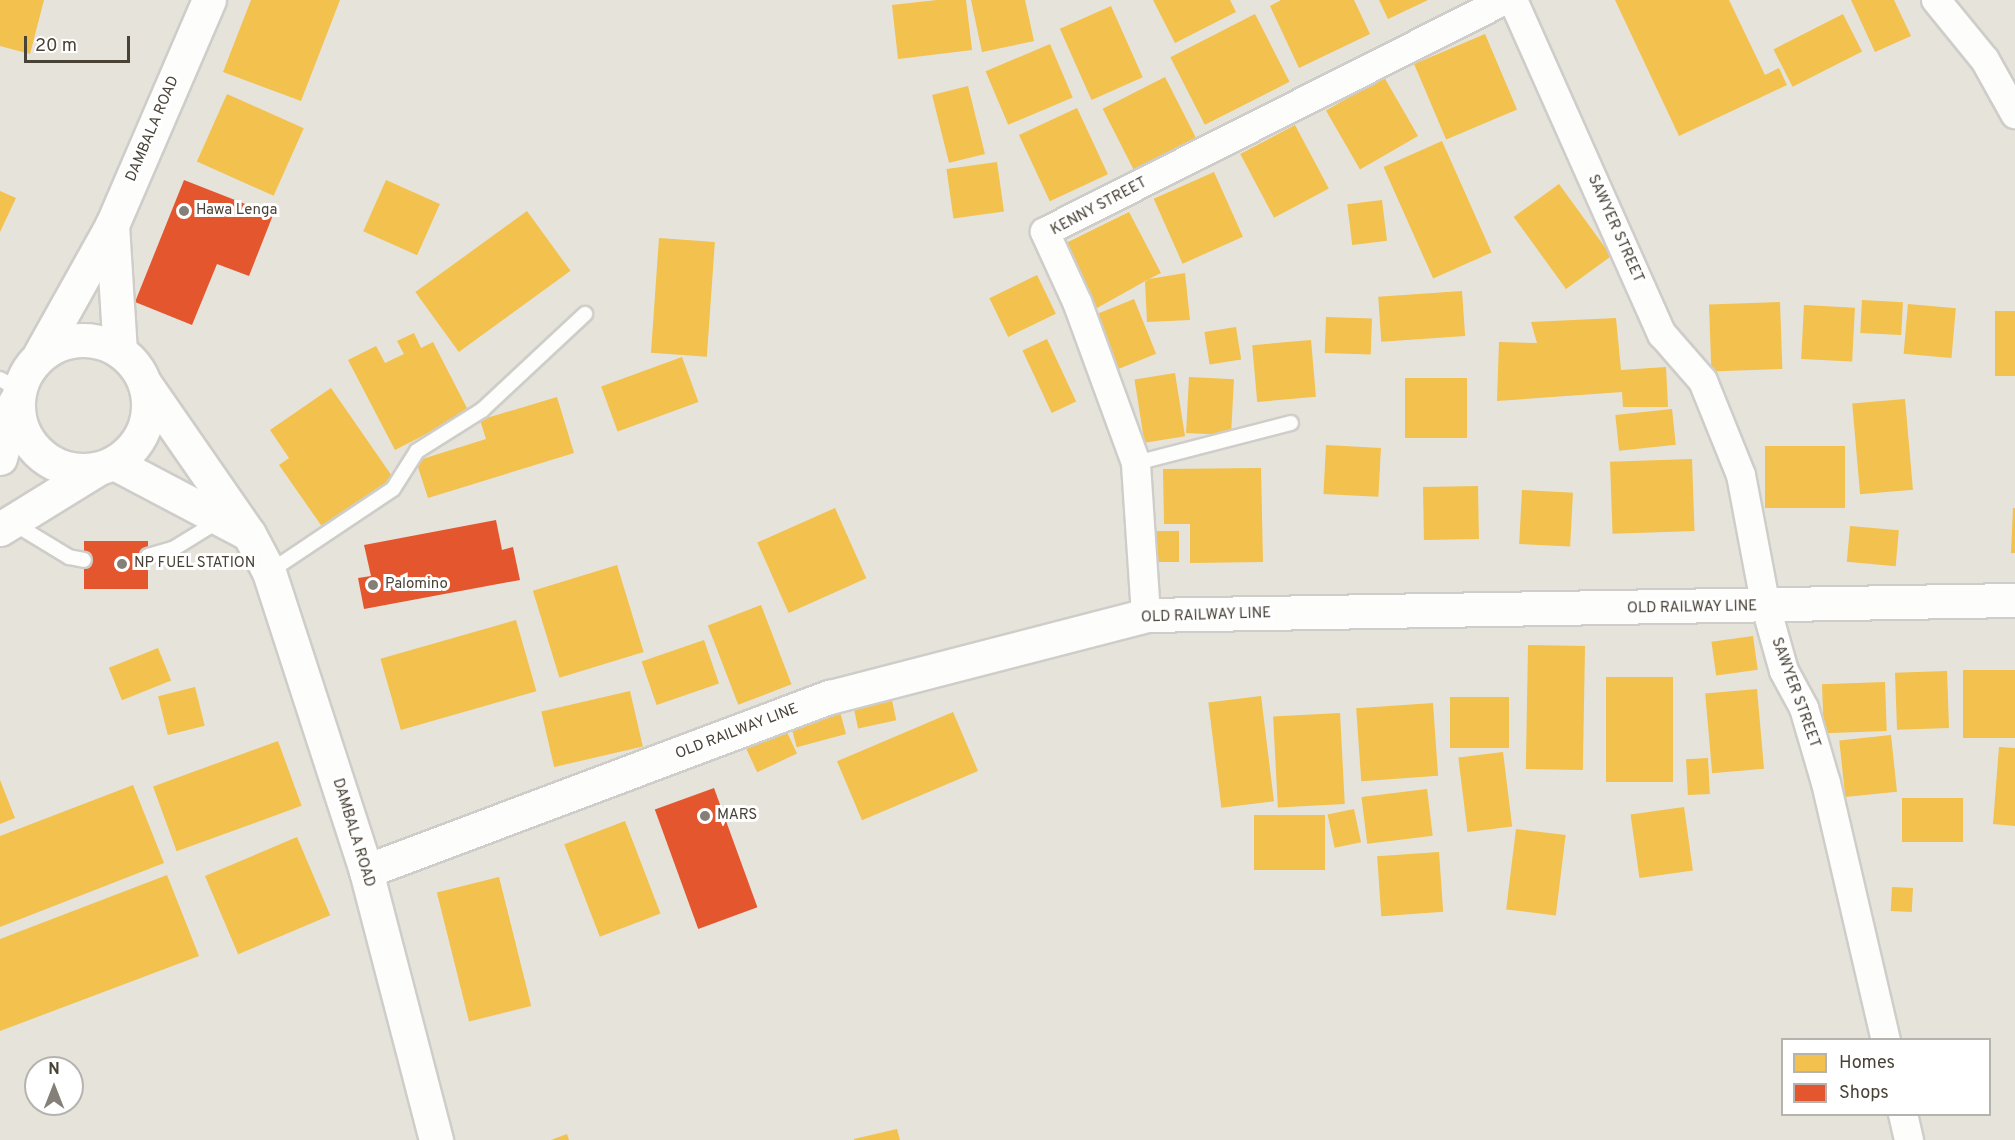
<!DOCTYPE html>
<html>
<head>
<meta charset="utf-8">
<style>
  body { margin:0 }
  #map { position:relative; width:2015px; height:1140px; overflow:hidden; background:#f2f1ed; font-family:Overpass,sans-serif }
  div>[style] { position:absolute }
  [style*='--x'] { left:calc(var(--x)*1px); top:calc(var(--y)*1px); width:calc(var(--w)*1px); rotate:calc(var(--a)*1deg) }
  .residential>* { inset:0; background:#e6e3da }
  .homes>* { inset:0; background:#f2c14e; transform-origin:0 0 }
  .shops>* { inset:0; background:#e4572e; transform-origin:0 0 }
  .roads { filter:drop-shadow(2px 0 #cfcdc9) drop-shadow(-2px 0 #cfcdc9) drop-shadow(0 2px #cfcdc9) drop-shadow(0 -2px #cfcdc9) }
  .service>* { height:14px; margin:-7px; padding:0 7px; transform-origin:7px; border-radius:7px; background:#fdfdfc }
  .minor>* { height:28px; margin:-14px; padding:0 14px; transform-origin:14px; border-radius:14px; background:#fdfdfc }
  .tertiary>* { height:33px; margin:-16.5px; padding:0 16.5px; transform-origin:16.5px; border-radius:16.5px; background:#fdfdfc }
  .tertiary>.ring { margin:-16.5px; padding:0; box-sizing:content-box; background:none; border:33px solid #fdfdfc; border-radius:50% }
  .dots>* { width:16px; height:16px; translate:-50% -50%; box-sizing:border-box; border:3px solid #fff; border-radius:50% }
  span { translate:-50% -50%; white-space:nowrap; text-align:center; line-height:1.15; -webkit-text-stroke:6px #fff; paint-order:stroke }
  .street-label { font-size:15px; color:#494237 }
  .poi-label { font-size:15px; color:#494237 }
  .left { translate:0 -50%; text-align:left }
  .legend { position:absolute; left:1781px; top:1038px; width:210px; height:78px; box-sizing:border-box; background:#fff; border:2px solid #b6b3af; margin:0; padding:8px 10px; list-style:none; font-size:18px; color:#494237 }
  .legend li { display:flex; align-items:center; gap:12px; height:30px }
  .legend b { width:30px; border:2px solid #b6b3af }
  .north { position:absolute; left:24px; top:1056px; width:60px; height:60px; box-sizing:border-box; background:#fff; border:2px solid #b6b3af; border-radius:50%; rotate:0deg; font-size:16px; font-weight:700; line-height:24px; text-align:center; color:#494237 }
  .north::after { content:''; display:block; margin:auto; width:21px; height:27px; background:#847f77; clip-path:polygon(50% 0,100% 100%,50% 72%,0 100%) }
  .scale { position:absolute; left:24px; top:36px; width:106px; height:27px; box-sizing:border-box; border:3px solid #494237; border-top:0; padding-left:8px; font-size:18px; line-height:21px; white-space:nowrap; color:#494237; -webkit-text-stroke:4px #fff; paint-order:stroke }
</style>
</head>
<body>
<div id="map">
  <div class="residential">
    <div style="clip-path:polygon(evenodd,0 0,2015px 0,2015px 1140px,0 1140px,0 0,1782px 1040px,1990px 1040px,1990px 1114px,1782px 1114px,1782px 1040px,0 0,36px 1068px,72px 1068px,72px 1104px,36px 1104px,36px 1068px)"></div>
  </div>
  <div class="homes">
    <div style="clip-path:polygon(0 0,44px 0,30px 54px,0 46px)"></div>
    <div style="clip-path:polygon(251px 0,340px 0,301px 101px,223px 72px)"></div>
    <div style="clip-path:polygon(937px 0,966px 0,972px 50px,898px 59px,892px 5px)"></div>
    <div style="clip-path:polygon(971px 0,1025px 0,1034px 41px,982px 52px)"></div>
    <div style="clip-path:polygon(1153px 0,1230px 0,1236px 12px,1175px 43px)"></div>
    <div style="clip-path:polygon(1281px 0,1354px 0,1370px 34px,1299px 68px,1270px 6px)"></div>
    <div style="clip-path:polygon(1379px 0,1428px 0,1388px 19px)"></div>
    <div style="clip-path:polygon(1615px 0,1729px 0,1765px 75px,1779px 68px,1787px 85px,1679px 136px)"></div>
    <div style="clip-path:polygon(1851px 0,1894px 0,1911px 36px,1875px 52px)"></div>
    <div style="left:1111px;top:6px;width:78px;height:56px;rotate:66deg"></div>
    <div style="left:1255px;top:14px;width:76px;height:95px;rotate:63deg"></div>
    <div style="left:1843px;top:14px;width:42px;height:78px;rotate:63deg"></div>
    <div style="left:1485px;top:34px;width:82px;height:77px;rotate:67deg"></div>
    <div style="left:1050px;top:44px;width:58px;height:70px;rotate:67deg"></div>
    <div style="left:1165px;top:77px;width:69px;height:70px;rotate:63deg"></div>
    <div style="left:1384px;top:77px;width:68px;height:67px;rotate:60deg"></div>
    <div style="left:968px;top:86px;width:70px;height:37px;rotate:76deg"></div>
    <div style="left:227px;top:94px;width:84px;height:74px;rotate:24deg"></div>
    <div style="left:1077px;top:108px;width:73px;height:64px;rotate:65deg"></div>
    <div style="left:1295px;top:125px;width:72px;height:62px;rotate:62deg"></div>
    <div style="left:1442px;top:141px;width:122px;height:64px;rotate:66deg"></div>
    <div style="left:997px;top:162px;width:50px;height:51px;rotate:82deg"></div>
    <div style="left:1214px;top:172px;width:71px;height:66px;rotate:66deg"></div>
    <div style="left:386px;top:180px;width:59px;height:56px;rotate:24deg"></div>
    <div style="left:1559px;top:184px;width:89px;height:56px;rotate:54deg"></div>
    <div style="clip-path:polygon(0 191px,16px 198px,0 232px)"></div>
    <div style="left:1382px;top:200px;width:41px;height:35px;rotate:83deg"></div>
    <div style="left:527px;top:211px;width:74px;height:138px;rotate:54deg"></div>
    <div style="clip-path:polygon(1129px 212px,1161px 273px,1149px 279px,1185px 273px,1190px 320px,1147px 322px,1145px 282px,1149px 279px,1097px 308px,1064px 244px)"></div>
    <div style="left:659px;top:238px;width:56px;height:115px;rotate:4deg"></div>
    <div style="left:1037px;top:275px;width:43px;height:53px;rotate:64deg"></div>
    <div style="left:1462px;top:291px;width:45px;height:84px;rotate:86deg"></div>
    <div style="left:1134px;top:299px;width:59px;height:46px;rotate:68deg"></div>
    <div style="left:1862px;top:300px;width:41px;height:33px;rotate:3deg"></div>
    <div style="left:1780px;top:302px;width:67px;height:71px;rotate:88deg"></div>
    <div style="left:1908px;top:304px;width:48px;height:50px;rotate:5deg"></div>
    <div style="left:1804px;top:305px;width:51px;height:54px;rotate:3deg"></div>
    <div style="left:2015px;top:311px;width:65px;height:20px;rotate:90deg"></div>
    <div style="left:1326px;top:317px;width:46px;height:36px;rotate:2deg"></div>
    <div style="clip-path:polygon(1616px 318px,1621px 370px,1666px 367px,1668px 407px,1623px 407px,1622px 392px,1497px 401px,1499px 342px,1537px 343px,1531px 322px)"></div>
    <div style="left:1236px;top:327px;width:33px;height:32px;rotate:81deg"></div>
    <div style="clip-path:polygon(414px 333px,421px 348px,433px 342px,469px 412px,395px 450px,348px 360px,376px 346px,385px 363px,404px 354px,397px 341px)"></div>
    <div style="left:1047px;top:339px;width:69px;height:27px;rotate:65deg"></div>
    <div style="left:1311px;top:340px;width:57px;height:59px;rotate:85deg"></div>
    <div style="left:682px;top:357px;width:48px;height:86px;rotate:70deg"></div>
    <div style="left:1175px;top:373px;width:64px;height:41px;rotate:81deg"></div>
    <div style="left:1189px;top:377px;width:45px;height:56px;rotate:3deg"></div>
    <div style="left:1405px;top:378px;width:62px;height:60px"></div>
    <div style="clip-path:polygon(331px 388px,394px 479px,323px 528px,279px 465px,289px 458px,270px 430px)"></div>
    <div style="clip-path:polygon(557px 397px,574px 453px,428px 498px,416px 461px,486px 439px,480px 420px)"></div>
    <div style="left:1905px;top:399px;width:91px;height:53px;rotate:85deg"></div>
    <div style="left:1672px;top:409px;width:36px;height:57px;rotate:84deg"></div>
    <div style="left:1326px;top:445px;width:55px;height:49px;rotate:3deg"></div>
    <div style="left:1765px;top:446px;width:80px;height:62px"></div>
    <div style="left:1692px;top:459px;width:72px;height:82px;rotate:88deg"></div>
    <div style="clip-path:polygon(1261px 468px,1263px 562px,1190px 563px,1190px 524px,1164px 524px,1163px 469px)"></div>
    <div style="left:1478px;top:486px;width:53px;height:55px;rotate:89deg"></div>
    <div style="left:1522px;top:490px;width:51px;height:54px;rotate:3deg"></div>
    <div style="left:835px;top:508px;width:77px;height:85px;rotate:66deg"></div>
    <div style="clip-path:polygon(2013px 508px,2015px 508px,2015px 553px,2011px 553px)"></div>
    <div style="left:1850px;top:526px;width:49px;height:36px;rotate:5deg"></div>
    <div style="left:1150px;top:531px;width:29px;height:31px"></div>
    <div style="left:617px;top:565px;width:91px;height:88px;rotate:73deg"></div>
    <div style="left:761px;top:605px;width:85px;height:57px;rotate:69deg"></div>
    <div style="left:516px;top:620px;width:74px;height:141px;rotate:74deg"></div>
    <div style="left:1753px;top:636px;width:34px;height:42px;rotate:82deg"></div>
    <div style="left:704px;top:640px;width:46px;height:66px;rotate:71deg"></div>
    <div style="left:1528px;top:645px;width:57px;height:124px;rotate:1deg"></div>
    <div style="left:158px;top:648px;width:35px;height:53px;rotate:68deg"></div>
    <div style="left:1963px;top:670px;width:52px;height:68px"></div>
    <div style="left:1947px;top:671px;width:57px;height:52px;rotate:88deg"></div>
    <div style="left:1606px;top:677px;width:67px;height:105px"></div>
    <div style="left:1885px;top:682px;width:49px;height:63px;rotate:88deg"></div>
    <div style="left:195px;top:687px;width:40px;height:38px;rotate:76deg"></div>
    <div style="left:1757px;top:689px;width:80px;height:52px;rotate:85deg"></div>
    <div style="left:630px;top:691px;width:57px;height:91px;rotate:77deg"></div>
    <div style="left:890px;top:691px;width:30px;height:39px;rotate:78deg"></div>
    <div style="left:1261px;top:696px;width:106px;height:53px;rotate:83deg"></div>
    <div style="left:1509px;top:697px;width:51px;height:59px;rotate:90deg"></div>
    <div style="left:1433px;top:703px;width:73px;height:77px;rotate:86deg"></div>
    <div style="left:839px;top:708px;width:27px;height:51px;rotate:75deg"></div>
    <div style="left:953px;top:712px;width:64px;height:126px;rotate:67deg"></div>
    <div style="left:1340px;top:713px;width:91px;height:67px;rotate:87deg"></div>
    <div style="left:786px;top:730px;width:26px;height:44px;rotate:65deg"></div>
    <div style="left:1891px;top:735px;width:57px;height:52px;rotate:84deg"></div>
    <div style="left:278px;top:741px;width:69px;height:133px;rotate:70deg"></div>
    <div style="clip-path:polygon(1999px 747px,2015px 748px,2015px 826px,1993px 824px)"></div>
    <div style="left:1503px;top:752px;width:75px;height:45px;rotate:83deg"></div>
    <div style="left:1708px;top:758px;width:36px;height:22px;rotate:87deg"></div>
    <div style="clip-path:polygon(0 780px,15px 818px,0 824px)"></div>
    <div style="clip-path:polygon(133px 785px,164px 863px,0 927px,0 836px)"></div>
    <div style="left:1427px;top:789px;width:47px;height:66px;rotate:83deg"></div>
    <div style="left:1902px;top:798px;width:61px;height:44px"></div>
    <div style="left:1684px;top:807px;width:64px;height:54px;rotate:82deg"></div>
    <div style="left:1354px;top:809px;width:34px;height:27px;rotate:78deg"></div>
    <div style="left:1325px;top:815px;width:55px;height:71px;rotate:90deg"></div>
    <div style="left:625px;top:821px;width:99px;height:65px;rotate:69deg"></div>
    <div style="left:1516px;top:829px;width:50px;height:81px;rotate:7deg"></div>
    <div style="left:297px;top:837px;width:85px;height:100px;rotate:67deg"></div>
    <div style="left:1439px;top:852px;width:60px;height:62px;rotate:86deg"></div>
    <div style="clip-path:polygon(167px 875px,199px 956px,0 1031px,0 939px)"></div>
    <div style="left:499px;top:877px;width:133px;height:64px;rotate:76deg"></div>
    <div style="left:1892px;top:887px;width:21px;height:24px;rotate:3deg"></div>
    <div style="clip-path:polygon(897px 1129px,900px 1140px,854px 1140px,854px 1139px)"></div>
    <div style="clip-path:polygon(567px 1134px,569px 1140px,551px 1140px)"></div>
  </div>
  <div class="shops">
    <div style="clip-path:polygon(184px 180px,273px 215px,249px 276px,217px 264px,192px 325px,135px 302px)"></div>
    <div style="clip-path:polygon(496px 520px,502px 550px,513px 547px,520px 580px,364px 609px,358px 578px,371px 576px,364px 545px)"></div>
    <div style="left:84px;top:541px;width:64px;height:48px"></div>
    <div style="left:714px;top:788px;width:127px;height:63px;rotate:70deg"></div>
  </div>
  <div class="roads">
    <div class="service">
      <div style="--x:0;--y:379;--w:21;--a:29"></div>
      <div style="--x:1136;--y:463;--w:160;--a:-14.5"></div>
      <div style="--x:13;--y:523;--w:66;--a:31.3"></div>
      <div style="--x:69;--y:557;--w:15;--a:11"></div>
      <div style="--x:148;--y:556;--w:26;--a:-16"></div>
      <div style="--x:173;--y:549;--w:55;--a:-31.7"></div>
      <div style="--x:269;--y:572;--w:149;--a:-33.8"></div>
      <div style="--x:393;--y:489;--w:45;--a:-57.7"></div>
      <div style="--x:417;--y:451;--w:77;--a:-32.2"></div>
      <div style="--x:482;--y:410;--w:141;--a:-43"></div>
    </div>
    <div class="minor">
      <div style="--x:1513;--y:0;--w:366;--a:66"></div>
      <div style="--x:1662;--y:334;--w:62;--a:48.9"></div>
      <div style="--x:1703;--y:381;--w:101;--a:68"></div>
      <div style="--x:1741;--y:475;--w:134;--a:79.3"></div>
      <div style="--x:1766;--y:607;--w:66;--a:74.3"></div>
      <div style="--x:1784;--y:671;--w:42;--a:61.6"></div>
      <div style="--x:1804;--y:708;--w:78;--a:73.7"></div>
      <div style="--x:1826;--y:783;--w:264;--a:76.9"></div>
      <div style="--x:1936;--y:0;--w:77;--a:50.8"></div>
      <div style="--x:1985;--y:60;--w:62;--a:60.9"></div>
      <div style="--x:1146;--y:615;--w:152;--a:-93.8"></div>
      <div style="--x:1136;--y:463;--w:171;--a:-110.1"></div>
      <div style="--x:1077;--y:302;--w:77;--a:-114.6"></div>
      <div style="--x:1045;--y:232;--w:515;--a:-26.76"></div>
      <div style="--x:1903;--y:1114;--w:27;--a:77"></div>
    </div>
    <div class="tertiary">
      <div style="--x:112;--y:225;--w:126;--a:86.4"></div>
      <div class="ring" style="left:18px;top:340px;width:97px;height:97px"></div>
      <div style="--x:40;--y:354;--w:148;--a:-60.8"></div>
      <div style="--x:112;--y:225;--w:245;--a:-66.7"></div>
      <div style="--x:145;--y:384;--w:183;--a:55.3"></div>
      <div style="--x:249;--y:534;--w:43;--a:62.2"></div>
      <div style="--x:269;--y:572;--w:314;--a:72"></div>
      <div style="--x:366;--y:871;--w:278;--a:75.4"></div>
      <div style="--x:0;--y:458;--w:58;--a:-75"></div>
      <div style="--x:114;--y:463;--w:148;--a:27.8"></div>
      <div style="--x:0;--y:529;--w:114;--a:-31.7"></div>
      <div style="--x:366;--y:871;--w:496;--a:-20.6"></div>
      <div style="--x:830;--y:697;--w:326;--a:-14.5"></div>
      <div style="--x:1146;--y:615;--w:869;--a:-0.99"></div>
    </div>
  </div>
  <div class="dots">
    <div style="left:184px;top:211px;background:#847f77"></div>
    <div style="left:122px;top:564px;background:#847f77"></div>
    <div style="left:373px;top:585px;background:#847f77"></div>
    <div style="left:705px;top:816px;background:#847f77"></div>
  </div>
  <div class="street-label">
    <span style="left:153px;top:129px;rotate:-67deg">DAMBALA ROAD</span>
    <span style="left:1099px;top:207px;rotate:-28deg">KENNY STREET</span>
    <span style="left:1615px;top:229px;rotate:66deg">SAWYER STREET</span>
    <span style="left:1692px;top:608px;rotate:-1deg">OLD RAILWAY LINE</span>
    <span style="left:1206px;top:616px;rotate:-2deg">OLD RAILWAY LINE</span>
    <span style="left:1795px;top:693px;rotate:70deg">SAWYER STREET</span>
    <span style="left:737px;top:732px;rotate:-21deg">OLD RAILWAY LINE</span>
    <span style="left:353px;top:833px;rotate:73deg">DAMBALA ROAD</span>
  </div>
  <div class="poi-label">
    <span class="left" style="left:196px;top:211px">Hawa Lenga</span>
    <span class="left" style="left:134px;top:564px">NP FUEL STATION</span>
    <span class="left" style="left:385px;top:585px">Palomino</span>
    <span class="left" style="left:717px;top:816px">MARS</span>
  </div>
  <ul class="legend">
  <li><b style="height:16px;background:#f2c14e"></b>Homes</li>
  <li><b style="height:16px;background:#e4572e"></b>Shops</li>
  </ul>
  <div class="north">N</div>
  <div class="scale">20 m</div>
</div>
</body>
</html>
